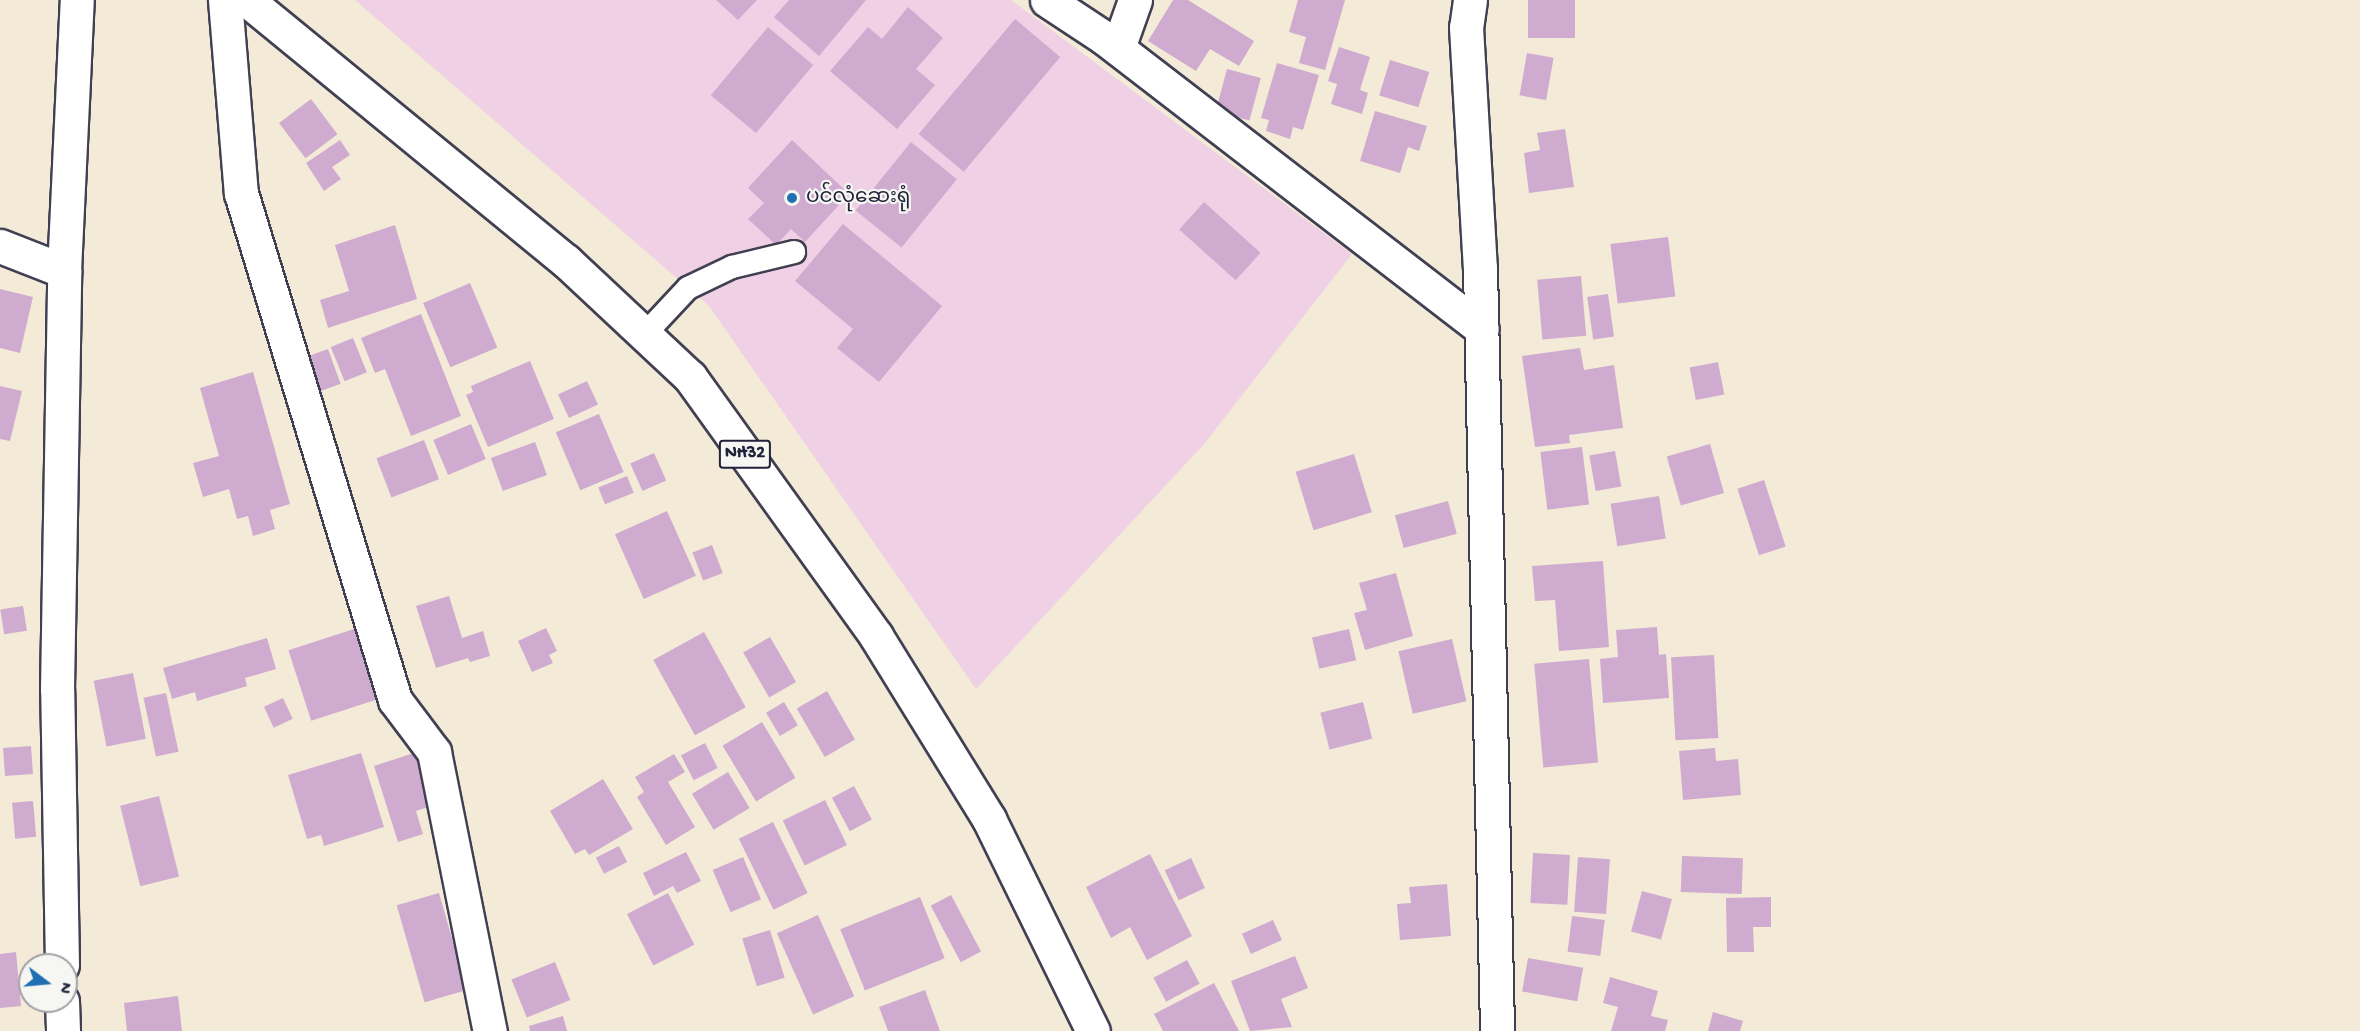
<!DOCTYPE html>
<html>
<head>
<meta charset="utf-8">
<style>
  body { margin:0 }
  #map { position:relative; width:2360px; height:1031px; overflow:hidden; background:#f3ead8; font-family:"Gochi Hand","Noto Sans Myanmar",sans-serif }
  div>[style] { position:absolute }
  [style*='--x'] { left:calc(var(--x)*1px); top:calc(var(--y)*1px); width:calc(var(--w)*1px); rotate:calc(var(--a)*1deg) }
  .built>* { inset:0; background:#f0d0e4 }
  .building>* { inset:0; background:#d0abd0; transform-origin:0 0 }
  .roads { filter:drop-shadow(2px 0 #414053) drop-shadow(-2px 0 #414053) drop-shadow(0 2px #414053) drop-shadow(0 -2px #414053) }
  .service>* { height:22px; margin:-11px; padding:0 11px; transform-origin:11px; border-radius:11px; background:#fff }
  .minor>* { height:33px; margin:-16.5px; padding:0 16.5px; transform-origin:16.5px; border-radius:16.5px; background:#fff }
  .trunk>* { height:33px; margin:-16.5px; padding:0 16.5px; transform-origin:16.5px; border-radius:16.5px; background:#fff }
  .dots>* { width:16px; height:16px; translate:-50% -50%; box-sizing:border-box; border:3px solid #f6f6f2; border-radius:50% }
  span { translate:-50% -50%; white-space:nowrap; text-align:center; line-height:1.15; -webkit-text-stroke:4.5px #f6f6f2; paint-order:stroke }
  .shield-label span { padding:2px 4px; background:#f6f6f2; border:2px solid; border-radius:4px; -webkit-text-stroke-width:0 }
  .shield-label { font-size:18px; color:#22223b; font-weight:700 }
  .poi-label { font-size:20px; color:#22223b }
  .left { translate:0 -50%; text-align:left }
  .north { position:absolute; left:18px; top:953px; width:60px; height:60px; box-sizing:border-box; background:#f6f6f2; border:2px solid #a1a1a9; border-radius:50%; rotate:106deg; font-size:16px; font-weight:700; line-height:24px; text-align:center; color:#22223b }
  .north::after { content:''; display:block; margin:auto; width:21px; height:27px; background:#1f6fb2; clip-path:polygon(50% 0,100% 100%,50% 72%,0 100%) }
</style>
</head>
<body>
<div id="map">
  <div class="built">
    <div style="clip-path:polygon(355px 0,1011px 0,1352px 254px,1204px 444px,976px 689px,709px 306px)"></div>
  </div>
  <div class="building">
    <div style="clip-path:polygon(716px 0,757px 0,738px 20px)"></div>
    <div style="clip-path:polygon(789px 0,866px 0,819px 56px,774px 17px)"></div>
    <div style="clip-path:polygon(1173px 0,1188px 0,1254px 41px,1239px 66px,1210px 49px,1196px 71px,1148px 41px)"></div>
    <div style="clip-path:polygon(1298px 0,1345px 0,1325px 70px,1299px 63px,1306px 37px,1289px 32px)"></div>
    <div style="left:1528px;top:0;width:47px;height:38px"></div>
    <div style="clip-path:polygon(908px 7px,943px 38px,916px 69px,935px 85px,897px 129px,830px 71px,868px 27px,882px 39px)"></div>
    <div style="left:1015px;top:19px;width:59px;height:150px;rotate:40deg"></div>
    <div style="left:768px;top:27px;width:59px;height:89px;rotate:40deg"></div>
    <div style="clip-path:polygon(1339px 47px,1370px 57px,1360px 90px,1368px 93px,1362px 114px,1331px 104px,1337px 84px,1328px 81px)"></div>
    <div style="left:1527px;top:53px;width:27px;height:43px;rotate:10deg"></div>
    <div style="left:1390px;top:60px;width:41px;height:37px;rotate:17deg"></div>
    <div style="clip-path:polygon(1277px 63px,1319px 75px,1303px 130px,1293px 127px,1290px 139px,1266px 131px,1269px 120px,1261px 118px)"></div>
    <div style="left:1227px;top:69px;width:35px;height:44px;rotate:15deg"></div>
    <div style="left:311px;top:99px;width:44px;height:40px;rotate:53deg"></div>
    <div style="clip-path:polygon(1375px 111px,1427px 126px,1419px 151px,1408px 147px,1400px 173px,1360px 161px)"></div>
    <div style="clip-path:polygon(1565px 129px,1574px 187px,1529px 193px,1524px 153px,1540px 150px,1537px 133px)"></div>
    <div style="clip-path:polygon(340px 140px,350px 155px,332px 167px,341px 179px,324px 191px,306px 163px)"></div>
    <div style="clip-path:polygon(792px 140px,849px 194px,805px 242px,791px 229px,776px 245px,748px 219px,764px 203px,748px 188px)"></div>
    <div style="left:911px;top:142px;width:59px;height:88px;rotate:39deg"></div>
    <div style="left:1204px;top:202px;width:76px;height:37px;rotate:42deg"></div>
    <div style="clip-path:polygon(843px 224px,942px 306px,879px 382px,837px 348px,853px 329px,795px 281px)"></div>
    <div style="clip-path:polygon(395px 225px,417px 299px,328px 328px,320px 300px,349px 291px,335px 245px)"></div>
    <div style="left:1668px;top:237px;width:60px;height:58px;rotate:83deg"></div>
    <div style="left:1581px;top:276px;width:60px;height:44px;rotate:85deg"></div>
    <div style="left:470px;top:283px;width:70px;height:51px;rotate:67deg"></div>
    <div style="clip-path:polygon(0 289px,33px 297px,20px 353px,0 348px)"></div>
    <div style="left:1608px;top:294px;width:43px;height:21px;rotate:82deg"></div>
    <div style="clip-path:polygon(421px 314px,461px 416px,411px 436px,385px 369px,375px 373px,361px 338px)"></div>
    <div style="left:353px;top:338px;width:37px;height:24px;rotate:68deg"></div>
    <div style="clip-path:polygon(1580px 348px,1584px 370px,1614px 365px,1623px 428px,1569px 435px,1570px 443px,1535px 447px,1522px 356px)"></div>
    <div style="left:328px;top:349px;width:37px;height:27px;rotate:70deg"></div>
    <div style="clip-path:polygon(530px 361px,554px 419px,488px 447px,466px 395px,473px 392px,471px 386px)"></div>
    <div style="left:1718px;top:362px;width:33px;height:29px;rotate:79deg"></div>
    <div style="clip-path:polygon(253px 372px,290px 504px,270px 510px,275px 529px,253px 536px,248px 516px,237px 519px,229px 489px,203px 497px,193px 463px,219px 456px,200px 388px)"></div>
    <div style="left:587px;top:381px;width:26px;height:32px;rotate:65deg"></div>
    <div style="clip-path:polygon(0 386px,22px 391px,10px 441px,0 439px)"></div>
    <div style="left:599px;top:414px;width:63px;height:47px;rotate:67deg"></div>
    <div style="left:471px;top:424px;width:38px;height:41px;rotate:67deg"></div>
    <div style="left:424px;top:440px;width:42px;height:51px;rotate:69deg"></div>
    <div style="left:535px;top:442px;width:35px;height:47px;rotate:70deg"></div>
    <div style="left:1710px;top:444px;width:51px;height:45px;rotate:74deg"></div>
    <div style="left:1582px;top:447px;width:58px;height:42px;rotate:83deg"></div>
    <div style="left:1615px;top:451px;width:36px;height:26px;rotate:80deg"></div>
    <div style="left:654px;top:453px;width:30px;height:26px;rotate:66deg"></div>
    <div style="left:1354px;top:454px;width:61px;height:61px;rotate:73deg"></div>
    <div style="left:627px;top:476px;width:18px;height:31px;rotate:68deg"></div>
    <div style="left:1764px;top:480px;width:70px;height:28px;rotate:72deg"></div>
    <div style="left:1659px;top:496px;width:43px;height:49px;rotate:81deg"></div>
    <div style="left:1448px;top:501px;width:34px;height:55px;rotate:75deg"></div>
    <div style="left:667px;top:511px;width:71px;height:57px;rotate:66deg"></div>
    <div style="left:712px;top:545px;width:30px;height:21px;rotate:69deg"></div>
    <div style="clip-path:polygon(1603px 561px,1609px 647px,1559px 651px,1555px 600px,1535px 601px,1532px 566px)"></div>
    <div style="clip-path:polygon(1396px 573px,1413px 636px,1365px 650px,1354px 613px,1367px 610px,1359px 583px)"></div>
    <div style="clip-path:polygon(449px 596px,462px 638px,483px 631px,490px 656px,470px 662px,468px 658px,436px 668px,416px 606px)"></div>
    <div style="left:23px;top:606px;width:25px;height:23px;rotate:81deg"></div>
    <div style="clip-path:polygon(1657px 627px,1659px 655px,1666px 654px,1669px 698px,1603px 703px,1600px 659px,1618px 657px,1616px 630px)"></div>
    <div style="clip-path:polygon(546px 628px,557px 651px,549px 655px,553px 663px,532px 672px,518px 641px)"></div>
    <div style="left:354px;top:629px;width:74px;height:69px;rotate:72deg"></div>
    <div style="left:1349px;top:629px;width:32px;height:38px;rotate:77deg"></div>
    <div style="left:704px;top:632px;width:86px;height:58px;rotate:61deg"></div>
    <div style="left:770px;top:637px;width:52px;height:31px;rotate:60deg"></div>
    <div style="clip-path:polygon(267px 638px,276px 669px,245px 678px,247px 686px,197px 701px,195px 692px,172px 699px,163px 668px)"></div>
    <div style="left:1452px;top:639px;width:64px;height:55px;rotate:77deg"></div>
    <div style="left:1714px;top:655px;width:83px;height:43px;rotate:87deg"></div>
    <div style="left:1589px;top:659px;width:104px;height:55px;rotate:85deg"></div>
    <div style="left:133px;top:673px;width:67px;height:40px;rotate:79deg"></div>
    <div style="left:827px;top:691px;width:56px;height:35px;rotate:60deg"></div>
    <div style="left:166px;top:693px;width:60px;height:23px;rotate:78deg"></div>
    <div style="left:283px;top:698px;width:23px;height:21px;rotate:65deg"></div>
    <div style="left:784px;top:702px;width:27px;height:21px;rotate:59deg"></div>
    <div style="left:1363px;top:702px;width:38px;height:44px;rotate:76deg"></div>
    <div style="left:762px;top:722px;width:65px;height:46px;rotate:59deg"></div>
    <div style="left:705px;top:743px;width:28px;height:27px;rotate:63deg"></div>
    <div style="left:31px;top:746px;width:28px;height:28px;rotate:86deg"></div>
    <div style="clip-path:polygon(1715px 748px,1716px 761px,1738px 759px,1741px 795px,1683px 800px,1679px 751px)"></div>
    <div style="clip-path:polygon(423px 750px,440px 803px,416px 811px,423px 834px,398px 842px,374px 766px)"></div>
    <div style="clip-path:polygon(361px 753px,384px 827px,324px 846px,321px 835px,307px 839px,288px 775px)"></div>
    <div style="clip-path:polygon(674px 754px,685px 772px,668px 782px,695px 827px,666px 845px,637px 797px,644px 792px,635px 777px)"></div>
    <div style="left:728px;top:772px;width:42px;height:42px;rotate:59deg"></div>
    <div style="clip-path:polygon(603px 779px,633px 829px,589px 855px,585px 849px,575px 854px,550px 811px)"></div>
    <div style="left:854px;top:786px;width:38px;height:25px;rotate:62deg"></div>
    <div style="left:159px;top:796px;width:83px;height:40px;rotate:76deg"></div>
    <div style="left:825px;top:800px;width:50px;height:47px;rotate:64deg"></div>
    <div style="left:33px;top:801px;width:36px;height:21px;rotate:85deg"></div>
    <div style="left:773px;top:822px;width:79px;height:38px;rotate:64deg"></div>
    <div style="left:619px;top:846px;width:18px;height:26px;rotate:63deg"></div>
    <div style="clip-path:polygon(686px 852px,701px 881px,677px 893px,673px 886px,654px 896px,643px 873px)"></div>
    <div style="left:1533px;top:853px;width:37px;height:50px;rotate:3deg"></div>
    <div style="clip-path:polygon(1150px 854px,1192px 936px,1147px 960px,1130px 927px,1111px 938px,1086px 887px)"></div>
    <div style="left:1682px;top:856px;width:61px;height:36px;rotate:2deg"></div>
    <div style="left:743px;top:857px;width:46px;height:33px;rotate:67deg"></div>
    <div style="left:1578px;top:857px;width:32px;height:55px;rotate:4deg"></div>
    <div style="left:1191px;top:858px;width:33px;height:29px;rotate:65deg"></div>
    <div style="clip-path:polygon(1447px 884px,1451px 936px,1400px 940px,1397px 904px,1411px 903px,1409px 887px)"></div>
    <div style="left:1642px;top:891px;width:31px;height:42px;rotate:15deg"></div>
    <div style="left:439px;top:893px;width:101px;height:44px;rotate:74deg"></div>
    <div style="left:668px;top:893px;width:58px;height:46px;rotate:63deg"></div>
    <div style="left:951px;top:895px;width:64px;height:23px;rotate:62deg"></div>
    <div style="left:920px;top:897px;width:66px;height:86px;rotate:68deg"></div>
    <div style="clip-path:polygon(1771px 897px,1771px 927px,1753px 927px,1754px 952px,1727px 952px,1726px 898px)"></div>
    <div style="left:818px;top:915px;width:89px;height:45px;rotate:66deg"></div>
    <div style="left:1572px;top:916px;width:33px;height:36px;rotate:7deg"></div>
    <div style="left:1273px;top:920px;width:22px;height:34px;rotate:66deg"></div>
    <div style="left:770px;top:930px;width:50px;height:29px;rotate:73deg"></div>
    <div style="clip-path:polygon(16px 952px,21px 1006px,0 1008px,0 954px)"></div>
    <div style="clip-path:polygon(1295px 956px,1308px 988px,1281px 999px,1292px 1027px,1250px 1031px,1231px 981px)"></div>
    <div style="left:1528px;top:958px;width:56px;height:34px;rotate:10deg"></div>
    <div style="left:1187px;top:960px;width:27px;height:38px;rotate:62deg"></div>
    <div style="left:555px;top:962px;width:41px;height:47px;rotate:68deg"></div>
    <div style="clip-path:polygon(1610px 977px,1658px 991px,1651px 1016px,1668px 1020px,1665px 1031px,1611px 1031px,1618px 1007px,1603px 1003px)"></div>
    <div style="clip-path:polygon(1214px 983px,1239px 1031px,1163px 1031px,1154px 1014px)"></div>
    <div style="clip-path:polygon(925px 990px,940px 1031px,888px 1031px,879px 1007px)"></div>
    <div style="clip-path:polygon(178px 996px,182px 1031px,127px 1031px,124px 1003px)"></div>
    <div style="clip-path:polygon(1713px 1012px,1743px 1021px,1740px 1031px,1708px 1031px)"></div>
    <div style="clip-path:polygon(563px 1016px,567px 1031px,530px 1031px,529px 1026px)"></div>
  </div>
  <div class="roads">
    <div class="service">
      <div style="--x:644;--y:335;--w:64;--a:-46.9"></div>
      <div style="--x:688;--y:288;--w:49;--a:-25.5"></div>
      <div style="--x:732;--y:267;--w:64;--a:-13.6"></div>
    </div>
    <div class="minor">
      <div style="--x:225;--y:0;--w:194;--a:85.3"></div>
      <div style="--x:241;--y:193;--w:530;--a:73.1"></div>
      <div style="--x:395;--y:700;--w:65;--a:53.1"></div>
      <div style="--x:434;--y:752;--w:285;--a:78.7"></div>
      <div style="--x:1047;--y:0;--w:67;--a:33.5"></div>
      <div style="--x:1103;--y:37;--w:478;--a:37.6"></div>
      <div style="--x:1470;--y:0;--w:27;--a:98"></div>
      <div style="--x:1466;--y:27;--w:241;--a:86.7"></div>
      <div style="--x:1480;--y:268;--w:763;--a:88.72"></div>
      <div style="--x:1118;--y:48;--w:51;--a:-70.5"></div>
      <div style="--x:0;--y:246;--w:69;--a:21.3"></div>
      <div style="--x:62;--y:965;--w:276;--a:-91"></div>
      <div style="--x:57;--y:689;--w:418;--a:-89"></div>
      <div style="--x:64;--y:271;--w:271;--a:-87.3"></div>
      <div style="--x:62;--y:1001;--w:30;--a:88"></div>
    </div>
    <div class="trunk">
      <div style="--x:247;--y:0;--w:412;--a:39.3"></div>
      <div style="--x:566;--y:261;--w:170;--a:43.1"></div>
      <div style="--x:690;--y:377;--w:319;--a:54.3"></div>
      <div style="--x:876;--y:636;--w:215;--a:58.3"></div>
      <div style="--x:989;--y:819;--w:236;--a:63.9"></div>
    </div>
  </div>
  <div class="dots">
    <div style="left:792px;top:198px;background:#1f6fb2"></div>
  </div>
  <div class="shield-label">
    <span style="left:745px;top:454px">NH32</span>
  </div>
  <div class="poi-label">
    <span class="left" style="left:806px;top:198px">ပင်လုံဆေးရုံ</span>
  </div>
  <div class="north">N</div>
</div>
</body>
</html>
